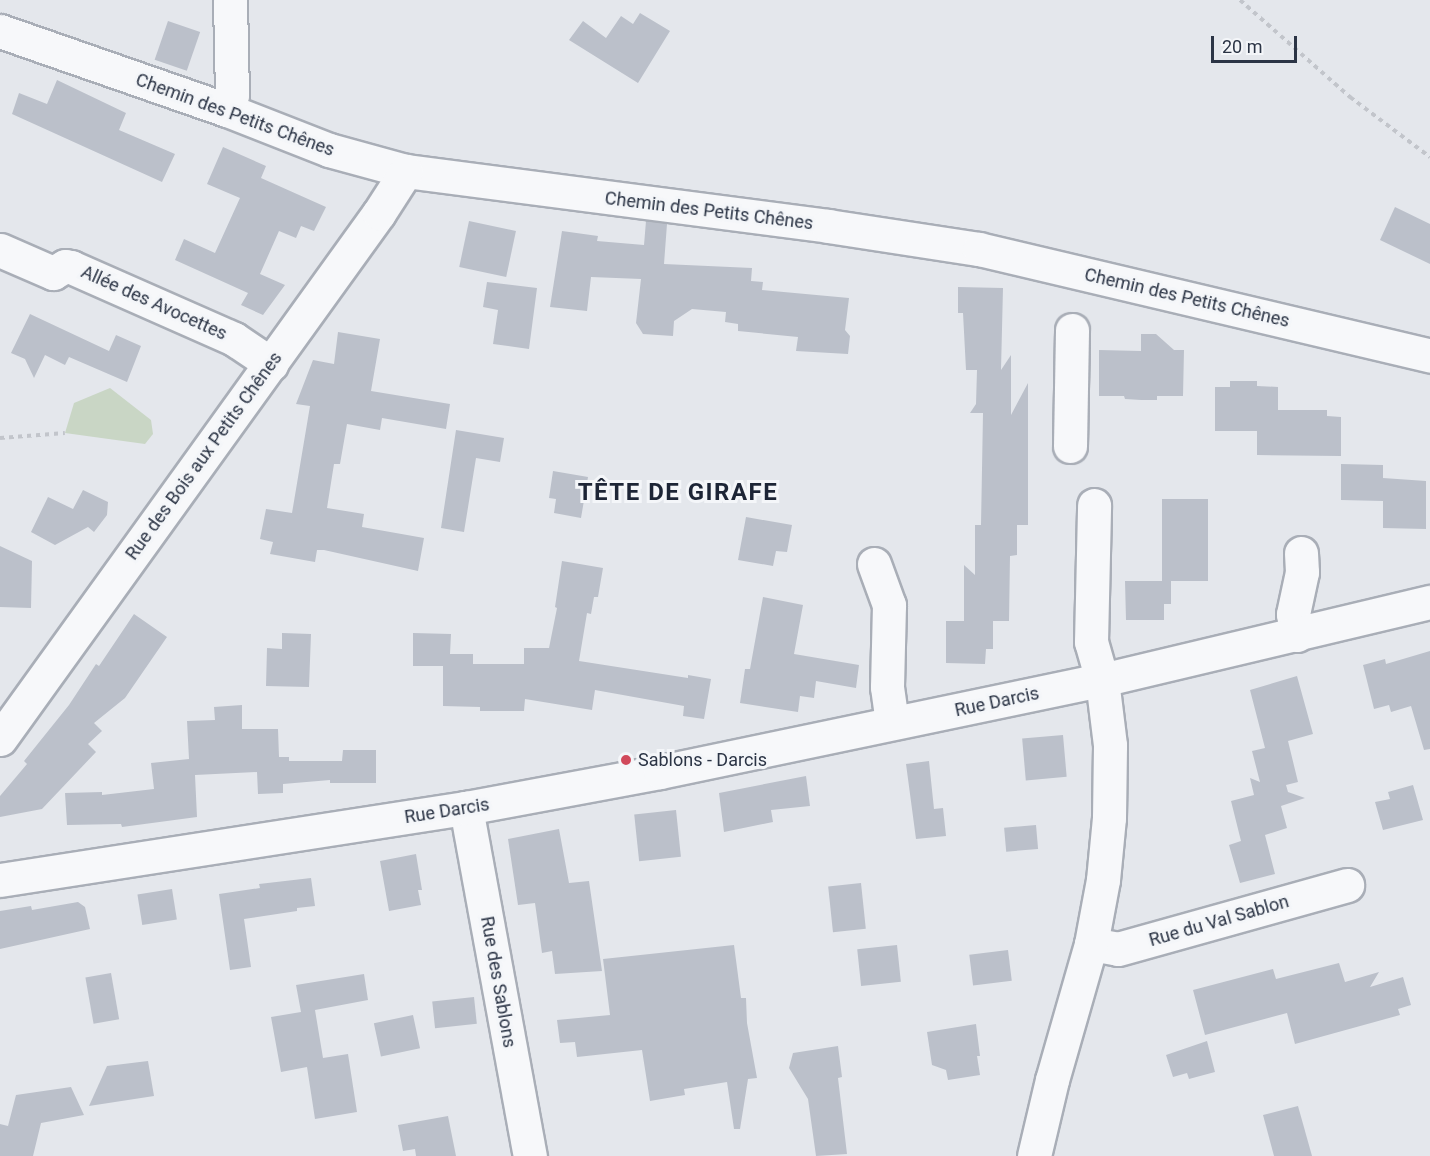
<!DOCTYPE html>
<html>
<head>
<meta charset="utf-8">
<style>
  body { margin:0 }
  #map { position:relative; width:1430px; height:1156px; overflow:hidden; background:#e4e7ec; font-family:Roboto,sans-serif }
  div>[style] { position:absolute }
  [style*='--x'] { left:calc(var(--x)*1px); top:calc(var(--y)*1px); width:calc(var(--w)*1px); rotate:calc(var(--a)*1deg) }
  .green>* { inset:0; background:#c9d6c5 }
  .building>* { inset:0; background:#bbc0ca; transform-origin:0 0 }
  .path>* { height:4px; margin-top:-2px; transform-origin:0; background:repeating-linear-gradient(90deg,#c2c5cb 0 4.5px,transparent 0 9px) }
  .roads { filter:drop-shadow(2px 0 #a9aeb7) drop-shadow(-2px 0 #a9aeb7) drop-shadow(0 2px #a9aeb7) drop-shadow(0 -2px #a9aeb7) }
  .street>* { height:33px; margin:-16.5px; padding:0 16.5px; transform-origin:16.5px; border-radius:16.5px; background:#f7f8fa }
  .dots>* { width:16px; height:16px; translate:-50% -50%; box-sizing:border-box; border:3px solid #f4f6f9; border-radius:50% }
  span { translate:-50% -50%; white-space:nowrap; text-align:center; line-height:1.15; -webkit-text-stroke:6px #f4f6f9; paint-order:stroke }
  .street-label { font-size:18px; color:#2b3445 }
  .poi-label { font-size:18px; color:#2b3445 }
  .left { translate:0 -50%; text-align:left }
  .district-label { font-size:24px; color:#1d2536; font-weight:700; letter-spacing:1.5px }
  .scale { position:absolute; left:1211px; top:36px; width:86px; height:27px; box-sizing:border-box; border:3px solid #2b3445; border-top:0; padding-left:8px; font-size:18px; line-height:21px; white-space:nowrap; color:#2b3445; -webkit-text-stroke:4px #f4f6f9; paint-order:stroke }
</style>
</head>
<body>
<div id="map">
  <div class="green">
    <div style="clip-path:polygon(110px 388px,151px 420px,153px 434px,145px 444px,65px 433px,74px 403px)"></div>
  </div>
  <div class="building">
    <div style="clip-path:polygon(640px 13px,670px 31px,638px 83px,569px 40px,583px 21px,606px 38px,621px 16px,633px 24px)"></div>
    <div style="left:168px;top:21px;width:34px;height:41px;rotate:19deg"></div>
    <div style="clip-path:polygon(57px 80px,126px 113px,119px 130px,175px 154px,162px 182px,12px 114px,19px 93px,47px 104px)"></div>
    <div style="clip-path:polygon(223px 147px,266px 166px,261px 178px,326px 207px,314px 231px,301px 226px,296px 238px,279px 231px,260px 274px,285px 285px,263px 315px,241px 305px,248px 293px,175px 260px,184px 239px,215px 253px,240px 198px,207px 184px)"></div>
    <div style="clip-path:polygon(1395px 207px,1430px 224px,1430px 264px,1380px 240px)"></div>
    <div style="left:469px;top:221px;width:48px;height:47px;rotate:12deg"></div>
    <div style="clip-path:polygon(646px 221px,667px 224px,664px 264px,752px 268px,751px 281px,763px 282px,762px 290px,849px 298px,845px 330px,850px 336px,848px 354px,796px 351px,798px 337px,738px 331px,738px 324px,725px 322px,726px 312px,692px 309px,674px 321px,673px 336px,643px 334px,636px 323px,641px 279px,591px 277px,587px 311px,550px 307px,562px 231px,598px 236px,597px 241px,644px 245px)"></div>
    <div style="clip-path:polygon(487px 282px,537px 288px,529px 349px,493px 344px,498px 310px,483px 307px)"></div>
    <div style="clip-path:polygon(958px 287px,1003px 288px,1001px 370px,1011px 355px,1011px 415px,1028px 383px,1028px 525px,1017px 525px,1017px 555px,1010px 556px,1009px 621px,993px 621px,993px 649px,986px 649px,985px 664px,946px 663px,946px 621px,964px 621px,964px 565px,975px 575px,975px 525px,981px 525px,983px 413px,970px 413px,976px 404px,977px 370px,966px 370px,963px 313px,958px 313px)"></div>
    <div style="clip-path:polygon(30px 314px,109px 351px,116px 335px,141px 346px,127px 382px,69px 357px,65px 365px,45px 355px,34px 378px,25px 359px,11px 353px)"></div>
    <div style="clip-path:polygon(338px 332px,380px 339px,371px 391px,450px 404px,446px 429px,382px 418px,380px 430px,347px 424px,340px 464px,334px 464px,327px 508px,364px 514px,362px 527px,424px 538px,418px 571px,324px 550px,317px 550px,315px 562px,270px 554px,273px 542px,260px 539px,266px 509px,292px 513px,310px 406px,296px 404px,313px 360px,334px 364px)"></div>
    <div style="clip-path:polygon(1141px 334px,1156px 334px,1174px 350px,1184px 350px,1183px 396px,1157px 396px,1157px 400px,1141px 400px,1125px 399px,1124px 396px,1099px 396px,1099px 350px,1141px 351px)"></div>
    <div style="clip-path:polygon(1230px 381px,1257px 381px,1257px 386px,1278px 387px,1278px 410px,1327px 410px,1327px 416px,1341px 417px,1341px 456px,1257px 455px,1257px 431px,1215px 431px,1215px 387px,1230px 387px)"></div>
    <div style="clip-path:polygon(456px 430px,504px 438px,500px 462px,476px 458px,464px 532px,441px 528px)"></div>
    <div style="clip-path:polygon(1341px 464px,1383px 465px,1383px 478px,1426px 481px,1426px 529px,1383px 528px,1383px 501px,1341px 500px)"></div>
    <div style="clip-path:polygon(553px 471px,588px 477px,581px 518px,554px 513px,556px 499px,549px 498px)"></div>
    <div style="clip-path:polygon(83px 490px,108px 502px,107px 515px,94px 532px,88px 527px,55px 545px,31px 532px,48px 497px,73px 509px)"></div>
    <div style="left:1162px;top:499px;width:46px;height:82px"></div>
    <div style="clip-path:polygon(746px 517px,792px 525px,787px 552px,776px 551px,773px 566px,738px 560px)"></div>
    <div style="clip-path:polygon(0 546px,32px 561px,31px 608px,0 607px)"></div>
    <div style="clip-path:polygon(562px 561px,603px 568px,598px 597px,594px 597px,591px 614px,587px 613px,579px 661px,688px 678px,688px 675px,711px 679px,704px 719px,683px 716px,684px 706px,595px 690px,592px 710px,525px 699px,524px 711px,480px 711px,480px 707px,443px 706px,443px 666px,413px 666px,413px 633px,451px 634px,450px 654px,473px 654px,473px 664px,524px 664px,524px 648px,549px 648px,557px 608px,555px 607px)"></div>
    <div style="clip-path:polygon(1125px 581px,1171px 581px,1171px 604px,1164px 604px,1164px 620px,1126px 620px)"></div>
    <div style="clip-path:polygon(763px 597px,803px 605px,794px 654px,859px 665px,856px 688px,816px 681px,814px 698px,800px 696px,798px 712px,740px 703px,745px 669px,750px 669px)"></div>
    <div style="clip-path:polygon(134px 614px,167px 637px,125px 698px,94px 723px,102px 731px,88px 744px,96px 752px,42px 809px,0 817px,0 796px,27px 764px,24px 761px,69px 705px,96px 664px,99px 666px)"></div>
    <div style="clip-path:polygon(282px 633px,311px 634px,309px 687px,266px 686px,267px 648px,282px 649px)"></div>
    <div style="clip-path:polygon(1430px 651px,1430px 749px,1424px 750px,1411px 706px,1391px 712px,1389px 705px,1374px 709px,1363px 665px,1385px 659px,1386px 664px)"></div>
    <div style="clip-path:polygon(1297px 676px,1313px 734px,1288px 741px,1298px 782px,1286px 785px,1288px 792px,1305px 798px,1281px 806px,1287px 828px,1265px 835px,1275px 874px,1240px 883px,1229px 845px,1241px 841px,1231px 801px,1254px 795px,1250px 778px,1260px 782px,1252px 751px,1265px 748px,1250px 690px)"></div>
    <div style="clip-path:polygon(242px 705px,242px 729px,278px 729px,279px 757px,289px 757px,289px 761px,342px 761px,343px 750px,376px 750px,376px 783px,330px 783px,330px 780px,283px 784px,283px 793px,258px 794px,257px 772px,195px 775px,197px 817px,122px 827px,121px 824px,67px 825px,65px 793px,102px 792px,102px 795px,154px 789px,151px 763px,189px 759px,187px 721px,215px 720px,214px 707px)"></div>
    <div style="left:1063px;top:735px;width:42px;height:41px;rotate:85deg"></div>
    <div style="clip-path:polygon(929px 761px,934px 809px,943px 808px,946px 836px,916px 839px,906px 764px)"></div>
    <div style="clip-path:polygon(806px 776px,810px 806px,771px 810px,773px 822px,724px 832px,719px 793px)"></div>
    <div style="clip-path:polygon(1413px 785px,1423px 820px,1383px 830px,1375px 802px,1390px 799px,1388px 792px)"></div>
    <div style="left:676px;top:810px;width:47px;height:42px;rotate:84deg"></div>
    <div style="left:1036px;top:825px;width:24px;height:32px;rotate:85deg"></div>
    <div style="clip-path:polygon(559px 829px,569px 883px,589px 881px,602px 971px,555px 974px,552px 951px,542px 953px,535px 903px,518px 905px,508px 839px)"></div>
    <div style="clip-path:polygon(416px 854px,422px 890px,418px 890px,421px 905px,389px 911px,380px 861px)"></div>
    <div style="clip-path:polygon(311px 878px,315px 906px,297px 908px,297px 911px,244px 919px,251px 967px,230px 970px,219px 894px,260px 888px,259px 884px)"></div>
    <div style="left:861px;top:883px;width:46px;height:33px;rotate:84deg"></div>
    <div style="left:172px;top:889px;width:31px;height:35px;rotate:81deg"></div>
    <div style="clip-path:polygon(78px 902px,85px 907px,90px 929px,0 949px,0 911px,31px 906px,32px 910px)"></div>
    <div style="clip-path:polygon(734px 945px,741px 998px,746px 998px,747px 1023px,757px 1078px,748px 1079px,740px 1129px,734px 1129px,727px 1082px,684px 1089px,685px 1095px,650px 1101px,642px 1050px,577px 1057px,575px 1042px,560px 1043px,557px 1020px,610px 1015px,603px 959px)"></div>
    <div style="left:897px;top:945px;width:37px;height:40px;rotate:84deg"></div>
    <div style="left:1008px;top:950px;width:31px;height:39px;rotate:83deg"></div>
    <div style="clip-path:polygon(1339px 963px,1345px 982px,1379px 972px,1370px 987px,1403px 977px,1411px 1005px,1398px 1009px,1400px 1015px,1295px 1044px,1287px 1013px,1205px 1035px,1193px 990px,1273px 969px,1276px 979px)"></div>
    <div style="left:111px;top:973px;width:47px;height:26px;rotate:80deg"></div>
    <div style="clip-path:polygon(364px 974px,368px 1000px,315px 1010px,323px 1058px,348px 1054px,357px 1112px,315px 1119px,307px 1067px,281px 1072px,271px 1017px,301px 1012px,296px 985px)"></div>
    <div style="left:474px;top:997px;width:27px;height:42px;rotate:84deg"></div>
    <div style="left:413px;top:1015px;width:34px;height:40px;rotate:78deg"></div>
    <div style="clip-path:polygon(976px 1024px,980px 1056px,977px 1056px,980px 1075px,948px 1080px,946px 1070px,932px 1065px,927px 1032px)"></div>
    <div style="clip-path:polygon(1207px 1041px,1215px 1072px,1189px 1079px,1187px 1073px,1173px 1077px,1166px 1055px)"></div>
    <div style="clip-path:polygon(838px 1046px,842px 1077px,838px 1078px,847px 1154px,816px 1156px,808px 1099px,789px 1068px,793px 1053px)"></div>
    <div style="clip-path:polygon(148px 1061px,154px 1096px,89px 1106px,107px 1066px)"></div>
    <div style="clip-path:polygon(71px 1087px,84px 1115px,41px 1123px,33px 1156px,0 1156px,0 1124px,8px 1126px,16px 1095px)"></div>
    <div style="clip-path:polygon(1298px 1106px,1312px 1156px,1274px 1156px,1263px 1115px)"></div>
    <div style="clip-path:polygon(448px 1116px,456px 1156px,416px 1156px,415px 1149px,403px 1151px,398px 1125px)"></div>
  </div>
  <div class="path">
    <div style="--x:1240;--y:0;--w:147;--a:41.4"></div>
    <div style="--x:1350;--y:97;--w:100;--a:36.9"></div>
    <div style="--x:0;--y:438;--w:65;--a:-4.4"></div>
  </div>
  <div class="roads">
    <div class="street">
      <div style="--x:0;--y:31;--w:240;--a:19.2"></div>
      <div style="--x:227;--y:110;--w:110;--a:21.4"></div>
      <div style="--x:329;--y:150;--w:80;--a:15.3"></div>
      <div style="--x:406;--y:171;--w:426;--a:7.4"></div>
      <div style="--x:828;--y:226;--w:153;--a:8.7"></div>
      <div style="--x:979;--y:249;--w:464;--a:13.3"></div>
      <div style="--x:227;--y:110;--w:16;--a:-72"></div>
      <div style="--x:232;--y:95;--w:95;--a:-91.2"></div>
      <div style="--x:0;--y:250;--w:58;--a:23.5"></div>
      <div style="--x:53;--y:273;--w:14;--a:-30"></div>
      <div style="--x:65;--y:266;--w:6;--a:9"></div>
      <div style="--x:71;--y:267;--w:178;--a:23.8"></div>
      <div style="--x:234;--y:339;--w:45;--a:34"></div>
      <div style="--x:1070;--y:446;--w:116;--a:-89"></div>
      <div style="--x:874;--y:564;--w:44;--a:69.9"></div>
      <div style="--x:889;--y:605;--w:82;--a:91.4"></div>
      <div style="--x:887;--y:687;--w:36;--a:82"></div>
      <div style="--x:1297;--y:635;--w:21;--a:-101"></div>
      <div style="--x:1293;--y:614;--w:43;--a:-77.9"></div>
      <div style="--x:1302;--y:572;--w:19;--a:-93"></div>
      <div style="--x:0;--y:739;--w:648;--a:-54.23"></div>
      <div style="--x:379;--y:213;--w:50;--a:-57.3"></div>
      <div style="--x:466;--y:808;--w:354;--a:79.6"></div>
      <div style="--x:0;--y:880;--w:472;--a:-8.8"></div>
      <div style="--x:466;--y:808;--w:197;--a:-10.5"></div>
      <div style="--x:660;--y:772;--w:451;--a:-11.8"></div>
      <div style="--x:1102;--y:680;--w:337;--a:-13.4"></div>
      <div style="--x:1091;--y:944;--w:27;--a:10"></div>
      <div style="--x:1118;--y:949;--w:238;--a:-15.6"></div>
      <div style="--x:1034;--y:1156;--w:78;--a:-76.7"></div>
      <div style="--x:1052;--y:1080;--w:141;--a:-74"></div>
      <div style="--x:1091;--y:944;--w:65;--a:-79.4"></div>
      <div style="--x:1103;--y:880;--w:62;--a:-84.5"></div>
      <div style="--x:1109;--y:818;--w:73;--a:-89.2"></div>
      <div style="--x:1110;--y:745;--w:65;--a:-97"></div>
      <div style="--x:1102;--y:680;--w:40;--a:-106"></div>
      <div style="--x:1091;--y:642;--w:137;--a:-88.7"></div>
    </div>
  </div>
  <div class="dots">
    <div style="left:626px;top:760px;background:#d1495b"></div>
  </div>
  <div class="street-label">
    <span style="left:235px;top:115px;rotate:20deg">Chemin des Petits Chênes</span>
    <span style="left:709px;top:211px;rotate:7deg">Chemin des Petits Chênes</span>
    <span style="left:1187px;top:298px;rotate:13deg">Chemin des Petits Chênes</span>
    <span style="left:154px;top:303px;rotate:24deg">Allée des Avocettes</span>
    <span style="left:204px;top:456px;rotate:-54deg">Rue des Bois aux Petits Chênes</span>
    <span style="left:997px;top:702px;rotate:-12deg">Rue Darcis</span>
    <span style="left:447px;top:811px;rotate:-9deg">Rue Darcis</span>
    <span style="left:1219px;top:921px;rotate:-16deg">Rue du Val Sablon</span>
    <span style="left:498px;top:982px;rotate:80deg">Rue des Sablons</span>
  </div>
  <div class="poi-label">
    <span class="left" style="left:638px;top:760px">Sablons - Darcis</span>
  </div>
  <div class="district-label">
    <span style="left:678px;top:493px">TÊTE DE GIRAFE</span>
  </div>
  <div class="scale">20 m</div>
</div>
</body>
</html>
